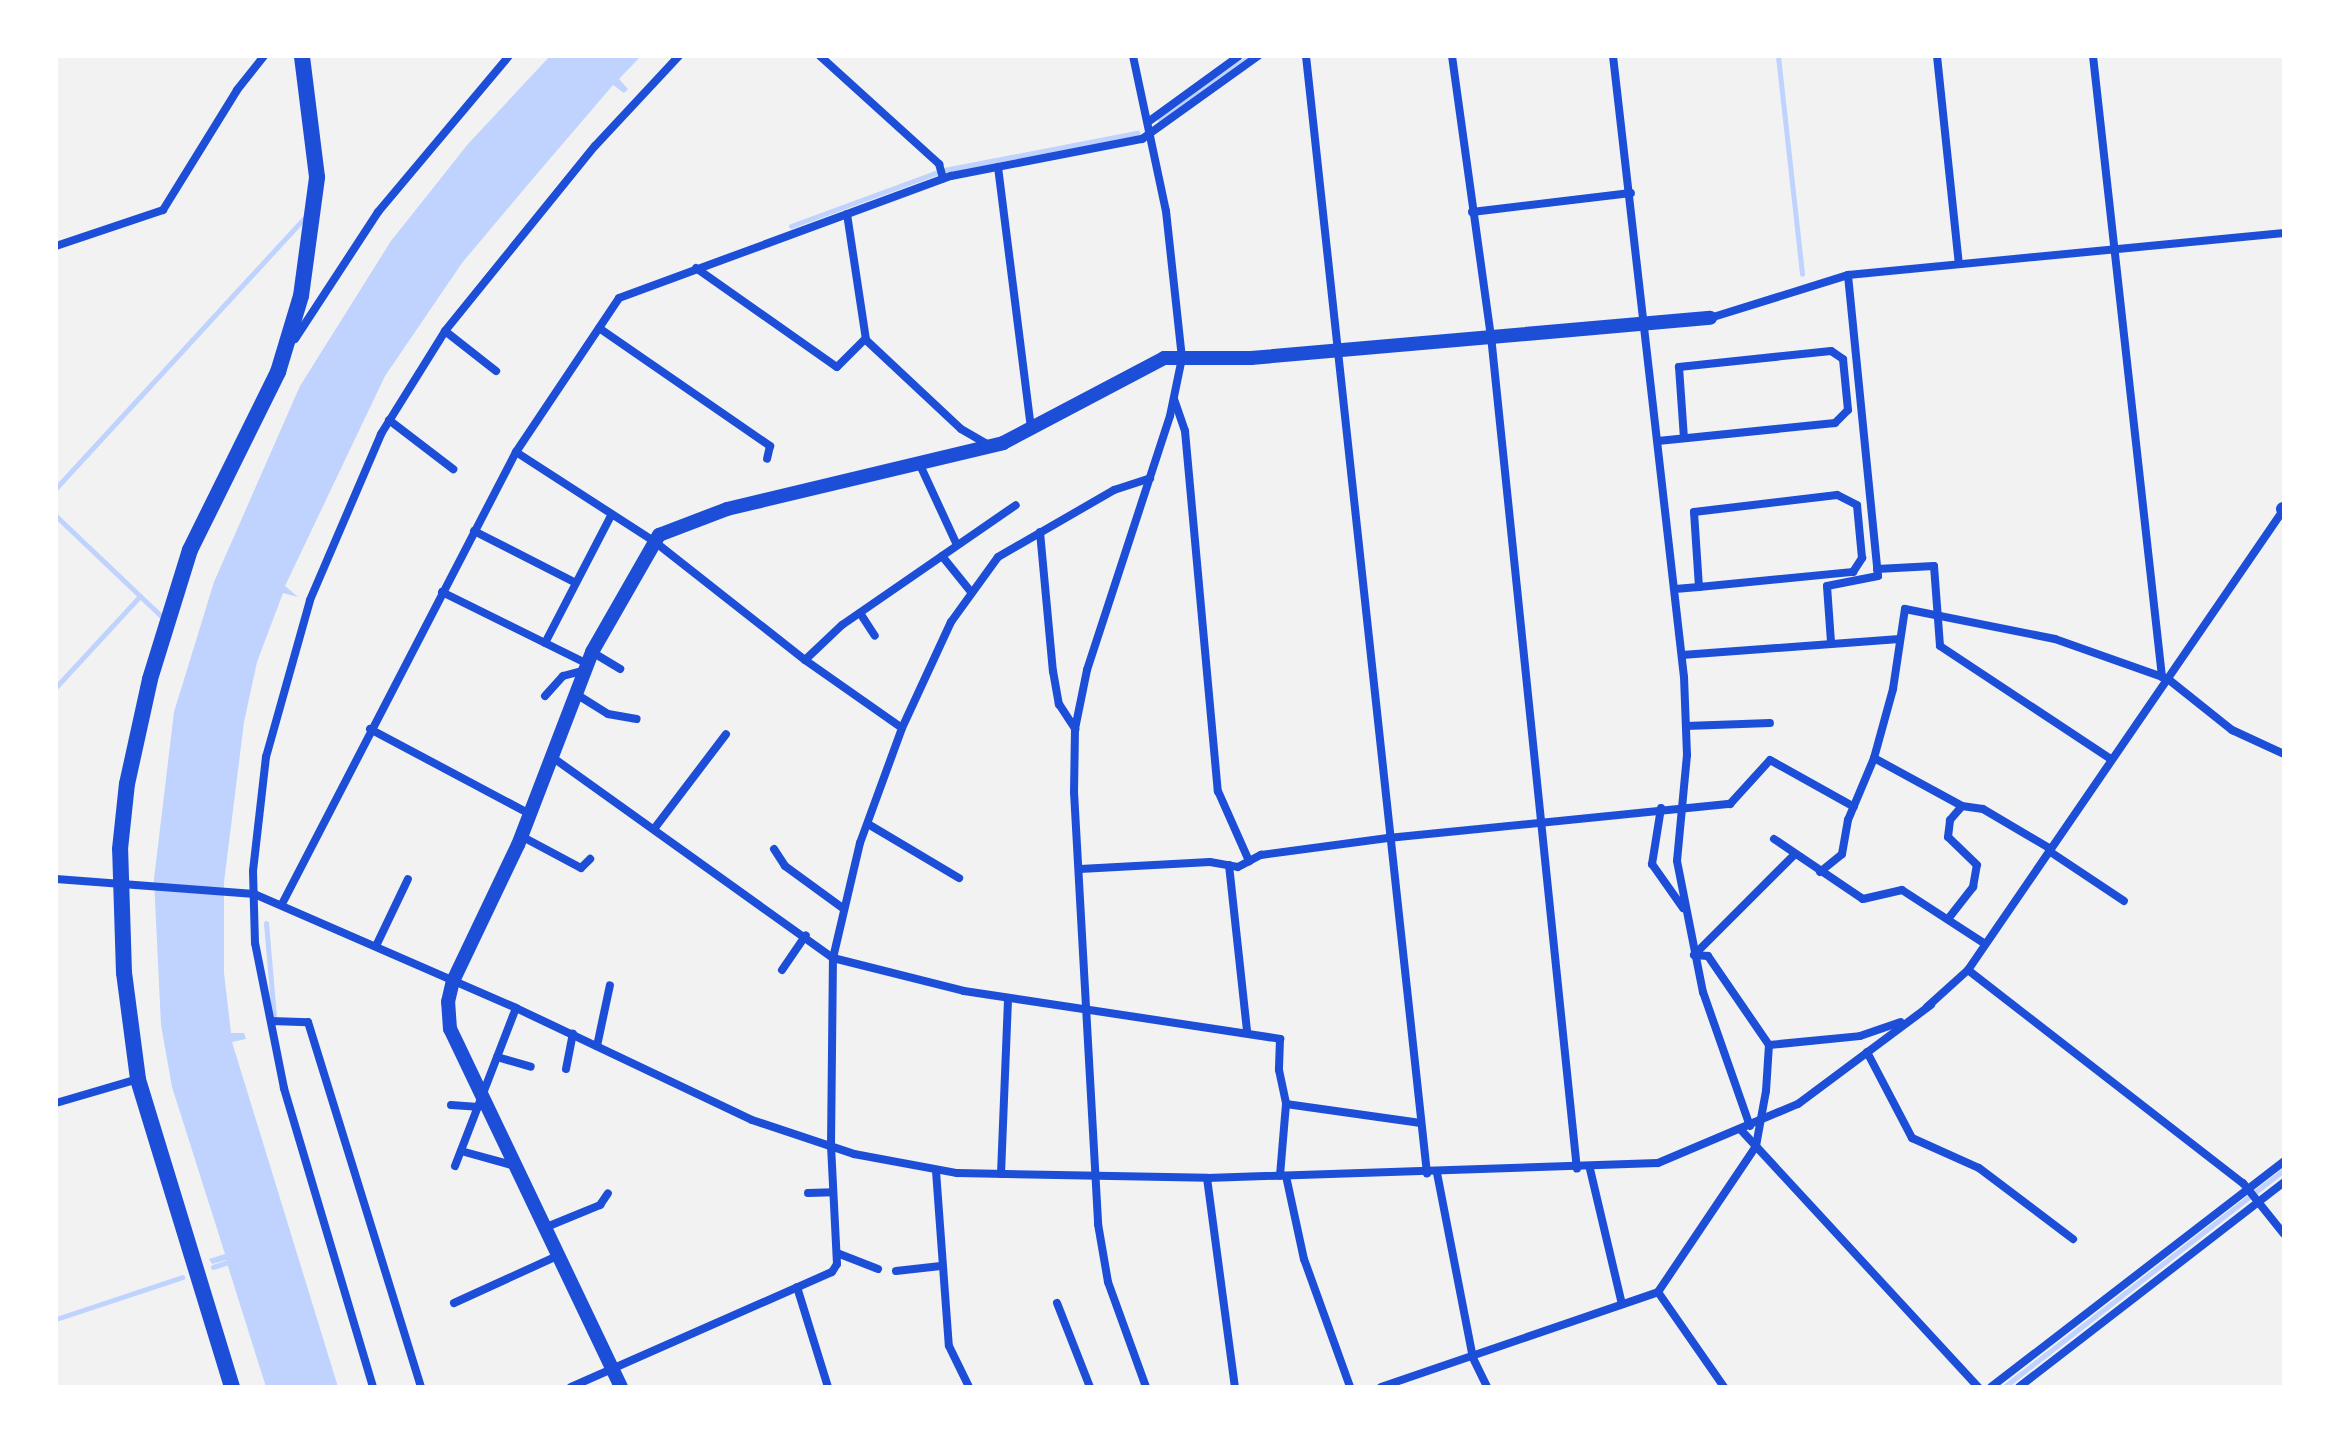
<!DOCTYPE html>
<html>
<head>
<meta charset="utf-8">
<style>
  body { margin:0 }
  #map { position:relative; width:2340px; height:1443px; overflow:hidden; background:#f2f2f2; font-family:Bitter,serif }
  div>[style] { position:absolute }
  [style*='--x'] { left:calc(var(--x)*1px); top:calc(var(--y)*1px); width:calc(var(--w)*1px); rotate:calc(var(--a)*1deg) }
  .water>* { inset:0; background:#bfd3fe }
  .stream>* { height:5px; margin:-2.5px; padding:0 2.5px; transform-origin:2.5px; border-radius:2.5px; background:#bfd3fe }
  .minor>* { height:8px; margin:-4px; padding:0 4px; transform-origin:4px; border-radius:4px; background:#1d4ed8 }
  .tertiary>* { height:14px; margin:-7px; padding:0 7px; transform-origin:7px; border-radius:7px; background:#1d4ed8 }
  .secondary>* { height:16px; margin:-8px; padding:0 8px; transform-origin:8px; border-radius:8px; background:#1d4ed8 }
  span { translate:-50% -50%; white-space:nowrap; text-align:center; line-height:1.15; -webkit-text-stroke:6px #fff; paint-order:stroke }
  .frame { position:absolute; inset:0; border:58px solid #fff; pointer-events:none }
</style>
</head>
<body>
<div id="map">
  <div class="water">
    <div style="clip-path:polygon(550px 56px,641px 56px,619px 79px,628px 89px,624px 93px,613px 85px,530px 182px,462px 263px,385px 376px,285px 586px,298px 597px,283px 593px,257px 662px,244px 722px,224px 882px,224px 973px,231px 1033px,244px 1033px,246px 1039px,232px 1042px,338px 1387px,266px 1387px,226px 1260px,212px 1264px,209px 1259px,225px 1254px,172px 1087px,161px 1025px,154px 879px,174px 712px,214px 582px,300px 386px,391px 241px,468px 144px)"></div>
  </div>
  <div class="stream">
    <div style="--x:1778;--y:56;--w:219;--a:83.7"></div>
    <div style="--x:1160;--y:119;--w:110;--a:-35"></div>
    <div style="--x:944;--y:170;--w:197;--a:-10.9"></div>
    <div style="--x:791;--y:226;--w:157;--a:-20.2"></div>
    <div style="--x:56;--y:488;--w:367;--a:-47.4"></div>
    <div style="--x:56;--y:516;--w:144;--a:43.6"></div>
    <div style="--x:56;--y:687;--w:124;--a:-47.3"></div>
    <div style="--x:266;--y:923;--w:93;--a:85.1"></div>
    <div style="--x:213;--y:1267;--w:19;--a:-18"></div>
    <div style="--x:56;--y:1319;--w:133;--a:-18.4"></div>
    <div style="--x:2004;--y:1387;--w:354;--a:-37.8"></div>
  </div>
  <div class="minor">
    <div style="--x:820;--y:56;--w:161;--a:42.2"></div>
    <div style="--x:939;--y:164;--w:15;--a:74"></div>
    <div style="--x:1133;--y:56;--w:158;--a:78"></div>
    <div style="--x:1166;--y:211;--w:148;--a:83.8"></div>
    <div style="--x:1182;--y:358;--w:59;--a:101.7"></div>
    <div style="--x:1170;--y:416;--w:267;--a:108.1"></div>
    <div style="--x:1087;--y:670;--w:60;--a:101.5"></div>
    <div style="--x:1075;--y:729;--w:63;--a:90.9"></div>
    <div style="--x:1074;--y:792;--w:433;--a:86.8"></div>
    <div style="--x:1098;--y:1224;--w:59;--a:80.2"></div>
    <div style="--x:1108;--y:1282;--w:112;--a:70.1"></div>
    <div style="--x:1306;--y:56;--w:1124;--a:83.82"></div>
    <div style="--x:1452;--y:56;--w:283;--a:82.1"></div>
    <div style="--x:1491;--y:336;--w:837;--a:84.11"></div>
    <div style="--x:1613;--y:56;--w:625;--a:83.48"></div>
    <div style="--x:1684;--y:677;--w:78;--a:87.8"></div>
    <div style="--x:1687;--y:755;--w:106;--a:95.4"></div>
    <div style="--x:1677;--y:861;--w:134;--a:78.8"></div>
    <div style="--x:1703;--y:992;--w:142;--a:70.7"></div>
    <div style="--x:1937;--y:56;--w:209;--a:84"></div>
    <div style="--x:2093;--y:56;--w:625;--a:83.66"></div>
    <div style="--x:1148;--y:122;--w:112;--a:-36"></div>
    <div style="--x:998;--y:167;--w:265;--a:82.8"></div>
    <div style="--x:1472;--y:212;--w:160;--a:-6.8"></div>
    <div style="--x:847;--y:214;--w:127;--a:81.4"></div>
    <div style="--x:866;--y:340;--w:130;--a:43.1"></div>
    <div style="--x:961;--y:429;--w:34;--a:30"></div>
    <div style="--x:56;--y:246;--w:113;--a:-18.6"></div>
    <div style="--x:163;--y:210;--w:141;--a:-58.3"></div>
    <div style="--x:237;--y:90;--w:43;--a:-51.5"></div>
    <div style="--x:696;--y:268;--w:172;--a:35.1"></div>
    <div style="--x:837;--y:367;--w:40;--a:-45"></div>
    <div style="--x:1710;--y:318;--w:145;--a:-17.3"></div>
    <div style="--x:1848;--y:275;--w:438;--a:-5.5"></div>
    <div style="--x:599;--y:328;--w:208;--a:34.6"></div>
    <div style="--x:770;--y:446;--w:13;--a:103"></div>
    <div style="--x:445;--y:331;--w:65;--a:38.1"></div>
    <div style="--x:295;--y:339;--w:152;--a:-56.8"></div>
    <div style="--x:378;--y:212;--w:204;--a:-50"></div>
    <div style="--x:1174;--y:399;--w:34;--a:71"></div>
    <div style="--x:1185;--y:431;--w:362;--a:84.8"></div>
    <div style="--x:1218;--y:791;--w:77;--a:66.1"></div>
    <div style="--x:389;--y:420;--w:81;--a:37.4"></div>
    <div style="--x:1658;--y:441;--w:178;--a:-5.8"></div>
    <div style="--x:1835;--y:423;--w:18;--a:-45"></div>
    <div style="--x:1848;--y:410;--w:51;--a:-95.6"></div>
    <div style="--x:1843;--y:359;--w:14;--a:-146"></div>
    <div style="--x:1831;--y:351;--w:153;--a:174"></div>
    <div style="--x:1679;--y:367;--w:71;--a:86"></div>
    <div style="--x:516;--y:452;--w:166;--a:32.9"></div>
    <div style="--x:655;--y:542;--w:191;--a:38.2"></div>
    <div style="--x:805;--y:660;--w:118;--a:35"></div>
    <div style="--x:920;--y:465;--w:88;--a:65.2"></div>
    <div style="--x:474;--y:531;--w:114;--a:27"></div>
    <div style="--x:1040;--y:532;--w:140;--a:84.7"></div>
    <div style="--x:1053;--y:671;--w:34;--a:80"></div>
    <div style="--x:1059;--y:704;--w:30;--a:57"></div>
    <div style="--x:942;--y:556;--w:46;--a:51.1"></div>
    <div style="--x:1877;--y:569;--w:57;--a:-3"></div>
    <div style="--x:1934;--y:566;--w:80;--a:85.7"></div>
    <div style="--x:1940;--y:646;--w:205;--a:33.5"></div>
    <div style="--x:1675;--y:589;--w:24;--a:-5"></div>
    <div style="--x:1699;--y:587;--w:155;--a:-5.6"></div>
    <div style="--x:1853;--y:572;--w:17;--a:-57"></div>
    <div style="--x:1862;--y:558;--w:53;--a:-95.4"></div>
    <div style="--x:1857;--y:505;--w:22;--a:-153"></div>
    <div style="--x:1837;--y:495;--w:144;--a:173.2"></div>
    <div style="--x:1694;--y:512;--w:75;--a:86.2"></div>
    <div style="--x:442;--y:592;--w:163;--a:26.3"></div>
    <div style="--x:860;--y:613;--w:27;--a:57"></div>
    <div style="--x:1831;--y:642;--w:56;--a:-94.1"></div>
    <div style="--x:1827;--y:586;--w:52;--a:-11.1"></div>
    <div style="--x:1878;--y:576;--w:302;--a:-95.7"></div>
    <div style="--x:545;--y:643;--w:145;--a:-62.6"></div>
    <div style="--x:592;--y:652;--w:33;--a:31"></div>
    <div style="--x:1682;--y:655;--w:218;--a:-4.2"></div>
    <div style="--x:805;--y:660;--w:51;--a:-43.4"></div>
    <div style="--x:842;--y:625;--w:211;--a:-34.6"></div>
    <div style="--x:576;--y:694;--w:38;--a:32"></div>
    <div style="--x:608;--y:714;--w:29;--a:10"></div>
    <div style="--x:545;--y:696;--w:27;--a:-48"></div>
    <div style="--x:563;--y:676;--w:24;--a:-15"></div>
    <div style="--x:1686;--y:726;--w:84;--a:-2"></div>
    <div style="--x:370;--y:729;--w:181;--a:28"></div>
    <div style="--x:552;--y:757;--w:345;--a:35.6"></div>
    <div style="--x:833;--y:958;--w:135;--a:14.1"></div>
    <div style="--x:964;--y:991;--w:320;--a:8.6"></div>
    <div style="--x:1280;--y:1039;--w:31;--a:92"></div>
    <div style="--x:1279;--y:1070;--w:35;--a:78"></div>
    <div style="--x:1286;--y:1104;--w:72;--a:94.8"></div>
    <div style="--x:1874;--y:758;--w:100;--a:28.6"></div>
    <div style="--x:1962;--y:806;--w:21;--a:8"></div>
    <div style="--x:1983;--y:809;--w:79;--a:30.5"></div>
    <div style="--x:1661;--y:808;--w:57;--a:99.1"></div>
    <div style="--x:1652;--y:864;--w:54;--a:54.8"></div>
    <div style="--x:868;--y:824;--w:106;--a:30.7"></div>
    <div style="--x:654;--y:829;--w:119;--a:-52.8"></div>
    <div style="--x:521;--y:836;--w:68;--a:28.1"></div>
    <div style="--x:581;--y:868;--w:13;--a:-45"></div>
    <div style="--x:1774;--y:839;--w:107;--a:34"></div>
    <div style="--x:1863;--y:899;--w:40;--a:-13"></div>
    <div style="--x:1902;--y:890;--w:99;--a:33"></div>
    <div style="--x:774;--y:849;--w:20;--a:57"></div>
    <div style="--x:785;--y:866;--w:73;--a:36.1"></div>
    <div style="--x:2049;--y:851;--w:90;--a:33.7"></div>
    <div style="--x:1229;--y:865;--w:168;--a:83.8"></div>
    <div style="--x:1080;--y:869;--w:130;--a:-3.1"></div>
    <div style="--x:1210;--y:862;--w:28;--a:10"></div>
    <div style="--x:1238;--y:867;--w:26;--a:-28"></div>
    <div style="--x:1261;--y:855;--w:128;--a:-7.6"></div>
    <div style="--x:1388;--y:838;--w:344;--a:-5.7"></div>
    <div style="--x:1730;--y:804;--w:59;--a:-47.7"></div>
    <div style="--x:1770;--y:760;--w:96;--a:29.2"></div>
    <div style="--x:1820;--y:872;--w:28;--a:-39"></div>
    <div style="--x:1842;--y:854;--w:35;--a:-80"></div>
    <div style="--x:1848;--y:820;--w:67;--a:-67.2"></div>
    <div style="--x:1874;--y:758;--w:72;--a:-74.6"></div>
    <div style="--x:1893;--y:689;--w:81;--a:-81.5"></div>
    <div style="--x:1905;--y:609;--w:153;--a:11.3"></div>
    <div style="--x:2055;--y:639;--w:120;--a:19.5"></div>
    <div style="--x:2168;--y:679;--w:82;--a:38.6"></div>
    <div style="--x:2232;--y:730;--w:57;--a:24.8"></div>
    <div style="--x:56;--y:879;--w:199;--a:4.3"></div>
    <div style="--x:254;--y:894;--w:286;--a:23.5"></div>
    <div style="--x:516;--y:1008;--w:261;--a:25.4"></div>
    <div style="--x:752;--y:1120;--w:108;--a:18.4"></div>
    <div style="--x:854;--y:1154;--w:105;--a:10.5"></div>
    <div style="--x:957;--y:1173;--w:250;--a:1.1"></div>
    <div style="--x:1207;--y:1178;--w:451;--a:-1.9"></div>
    <div style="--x:1658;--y:1163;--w:152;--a:-22.9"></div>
    <div style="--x:1798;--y:1104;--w:166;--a:-36.7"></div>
    <div style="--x:282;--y:904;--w:509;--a:-62.63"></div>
    <div style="--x:516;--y:452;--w:185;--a:-56.2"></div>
    <div style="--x:619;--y:298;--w:354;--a:-20.2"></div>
    <div style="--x:951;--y:176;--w:195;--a:-11"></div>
    <div style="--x:1142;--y:139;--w:143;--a:-35.6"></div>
    <div style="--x:1948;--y:919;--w:41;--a:-52"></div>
    <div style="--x:1973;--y:887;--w:22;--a:-80"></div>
    <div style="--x:1977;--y:865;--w:40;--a:-136"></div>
    <div style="--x:1948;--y:837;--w:17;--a:-83"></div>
    <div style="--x:1950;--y:820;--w:18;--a:-49"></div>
    <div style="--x:376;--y:946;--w:74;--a:-64.5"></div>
    <div style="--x:1694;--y:955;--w:141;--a:-45"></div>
    <div style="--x:782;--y:970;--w:42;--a:-55.6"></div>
    <div style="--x:1968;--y:970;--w:348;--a:37.8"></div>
    <div style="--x:2243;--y:1183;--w:65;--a:51.2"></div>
    <div style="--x:1927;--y:1007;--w:55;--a:-42.1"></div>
    <div style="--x:1968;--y:970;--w:559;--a:-55.57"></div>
    <div style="--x:271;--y:1021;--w:37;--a:2"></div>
    <div style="--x:308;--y:1022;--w:382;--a:72.8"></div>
    <div style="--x:1769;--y:1045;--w:91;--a:-5.6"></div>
    <div style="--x:1860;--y:1036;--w:43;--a:-18.9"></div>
    <div style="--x:597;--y:1046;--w:62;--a:-78"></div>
    <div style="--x:1867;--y:1052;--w:97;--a:62.4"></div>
    <div style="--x:1912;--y:1138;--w:73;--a:24.1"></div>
    <div style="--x:1979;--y:1168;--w:118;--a:37.1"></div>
    <div style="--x:497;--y:1057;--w:35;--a:16"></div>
    <div style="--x:566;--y:1069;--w:36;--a:-79"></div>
    <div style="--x:56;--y:1103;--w:85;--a:-16.3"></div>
    <div style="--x:1286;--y:1104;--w:136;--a:8"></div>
    <div style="--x:451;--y:1105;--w:27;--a:4"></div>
    <div style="--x:1741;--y:1130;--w:350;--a:47.3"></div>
    <div style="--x:461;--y:1151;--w:53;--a:15.4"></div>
    <div style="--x:455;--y:1166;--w:169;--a:-68.9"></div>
    <div style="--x:1590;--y:1169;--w:139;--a:76.7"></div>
    <div style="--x:936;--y:1171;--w:175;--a:85.8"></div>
    <div style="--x:949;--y:1346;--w:46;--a:64"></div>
    <div style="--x:1437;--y:1173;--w:188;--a:79"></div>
    <div style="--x:1473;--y:1358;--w:32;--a:64"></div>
    <div style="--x:1001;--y:1174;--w:176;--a:-87.7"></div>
    <div style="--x:1286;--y:1176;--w:85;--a:77.8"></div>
    <div style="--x:1304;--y:1259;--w:136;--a:70.2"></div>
    <div style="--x:1207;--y:1178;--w:211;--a:82.4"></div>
    <div style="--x:808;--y:1193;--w:25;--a:-2"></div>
    <div style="--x:544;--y:1228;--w:61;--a:-22.3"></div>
    <div style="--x:600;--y:1205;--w:14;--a:-56"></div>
    <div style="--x:837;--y:1253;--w:44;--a:21.3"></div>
    <div style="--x:896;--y:1271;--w:45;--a:-6.3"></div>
    <div style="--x:797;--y:1287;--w:105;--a:72.8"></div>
    <div style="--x:1658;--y:1292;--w:116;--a:55.2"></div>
    <div style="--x:454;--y:1303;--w:113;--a:-24.5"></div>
    <div style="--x:1057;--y:1303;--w:90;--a:68.6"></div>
    <div style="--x:373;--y:1387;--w:312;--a:-106.6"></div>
    <div style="--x:284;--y:1088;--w:148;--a:-101.3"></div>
    <div style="--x:255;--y:943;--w:72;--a:-91.6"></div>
    <div style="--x:253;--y:871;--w:115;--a:-83.5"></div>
    <div style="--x:266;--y:757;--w:163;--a:-74.3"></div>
    <div style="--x:310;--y:600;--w:181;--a:-66.8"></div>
    <div style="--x:381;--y:434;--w:121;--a:-58.1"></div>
    <div style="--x:445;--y:331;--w:238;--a:-51"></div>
    <div style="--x:595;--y:146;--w:123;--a:-47"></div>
    <div style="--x:571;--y:1387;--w:285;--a:-23.8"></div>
    <div style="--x:832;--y:1272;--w:9;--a:-58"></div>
    <div style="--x:837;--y:1264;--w:118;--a:-92.9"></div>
    <div style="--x:831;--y:1146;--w:188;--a:-89.4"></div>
    <div style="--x:833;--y:958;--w:118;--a:-76.8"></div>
    <div style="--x:860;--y:843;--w:122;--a:-69.9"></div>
    <div style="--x:902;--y:728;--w:117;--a:-65.2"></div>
    <div style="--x:951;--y:622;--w:80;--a:-54.1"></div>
    <div style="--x:998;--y:557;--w:134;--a:-30"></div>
    <div style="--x:1114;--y:490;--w:38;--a:-18"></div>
    <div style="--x:1381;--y:1387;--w:293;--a:-18.9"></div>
    <div style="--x:1658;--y:1292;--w:176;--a:-56.1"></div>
    <div style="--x:1756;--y:1146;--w:56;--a:-79.7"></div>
    <div style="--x:1766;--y:1091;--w:46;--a:-86.3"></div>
    <div style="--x:1769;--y:1045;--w:108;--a:-124.4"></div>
    <div style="--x:1708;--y:956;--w:14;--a:-176"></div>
    <div style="--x:1991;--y:1387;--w:370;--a:-37.6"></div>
    <div style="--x:2019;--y:1387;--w:335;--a:-37.7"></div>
  </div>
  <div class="tertiary">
    <div style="--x:2283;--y:509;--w:2;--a:63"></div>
    <div style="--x:621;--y:1387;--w:397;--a:-115.5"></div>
    <div style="--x:450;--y:1029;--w:27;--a:-94"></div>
    <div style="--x:448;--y:1002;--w:22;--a:-77"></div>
    <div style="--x:453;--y:981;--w:151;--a:-64.5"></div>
    <div style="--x:518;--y:845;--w:207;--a:-69"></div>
    <div style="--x:592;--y:652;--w:135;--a:-60.2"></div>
    <div style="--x:659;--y:535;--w:73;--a:-20.9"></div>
    <div style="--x:727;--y:509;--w:284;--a:-13.4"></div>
    <div style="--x:1003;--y:443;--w:182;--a:-27.8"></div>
    <div style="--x:1164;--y:358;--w:87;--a:0"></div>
    <div style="--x:1251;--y:358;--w:461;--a:-5"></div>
  </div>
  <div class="secondary">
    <div style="--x:232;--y:1387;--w:322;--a:-107"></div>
    <div style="--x:138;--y:1079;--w:107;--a:-97.5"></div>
    <div style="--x:124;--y:973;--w:124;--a:-91.8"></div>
    <div style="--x:120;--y:849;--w:65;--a:-83.9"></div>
    <div style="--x:127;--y:784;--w:107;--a:-77.6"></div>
    <div style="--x:150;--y:679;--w:135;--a:-72.8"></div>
    <div style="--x:190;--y:550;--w:199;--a:-63.7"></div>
    <div style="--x:278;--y:372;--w:79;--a:-73.2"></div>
    <div style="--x:301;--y:296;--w:120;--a:-82.3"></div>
    <div style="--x:317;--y:177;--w:122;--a:-97.1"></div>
  </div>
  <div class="frame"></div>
</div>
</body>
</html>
